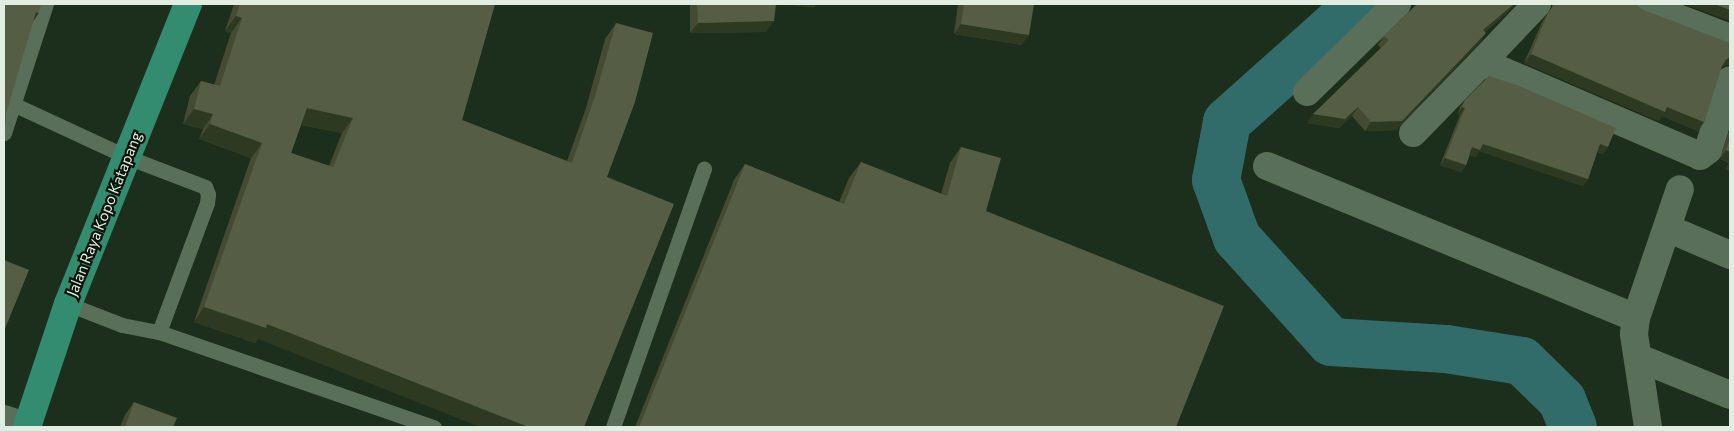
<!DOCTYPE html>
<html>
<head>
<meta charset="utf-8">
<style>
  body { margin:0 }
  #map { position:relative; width:1734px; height:431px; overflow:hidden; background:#1c2f1c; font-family:Commissioner,sans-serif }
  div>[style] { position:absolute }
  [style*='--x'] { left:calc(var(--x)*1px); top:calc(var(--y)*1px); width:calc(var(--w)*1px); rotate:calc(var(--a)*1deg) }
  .river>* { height:48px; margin:-24px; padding:0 24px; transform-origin:24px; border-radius:24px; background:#316c6b }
  .service>* { height:15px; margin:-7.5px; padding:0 7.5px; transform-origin:7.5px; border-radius:7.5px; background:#5a6f59 }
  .minor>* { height:28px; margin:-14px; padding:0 14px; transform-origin:14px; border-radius:14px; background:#5a6f59 }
  .primary>* { height:28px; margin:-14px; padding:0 14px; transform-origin:14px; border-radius:14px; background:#338c6f }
  .wall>* { inset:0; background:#454b32 }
  .shaded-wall>* { inset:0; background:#2d3921 }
  .building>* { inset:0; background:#565d45 }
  span { translate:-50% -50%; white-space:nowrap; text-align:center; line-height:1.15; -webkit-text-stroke:4.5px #0c140c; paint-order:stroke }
  .street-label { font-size:15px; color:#e1ede0 }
  .frame { position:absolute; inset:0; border:5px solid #e1ede0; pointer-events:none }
</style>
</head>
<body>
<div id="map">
  <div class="river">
    <div style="--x:1359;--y:4;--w:177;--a:138.2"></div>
    <div style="--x:1227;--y:122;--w:59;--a:100.7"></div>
    <div style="--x:1216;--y:180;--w:62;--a:70.1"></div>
    <div style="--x:1237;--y:238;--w:140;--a:47.9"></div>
    <div style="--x:1331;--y:342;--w:115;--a:3.5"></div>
    <div style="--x:1446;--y:349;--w:77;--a:9"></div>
    <div style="--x:1522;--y:361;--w:56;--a:44.3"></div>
    <div style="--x:1562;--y:400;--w:29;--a:68"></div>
  </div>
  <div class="service">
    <div style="--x:13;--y:104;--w:126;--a:24.9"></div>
    <div style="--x:127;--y:157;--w:84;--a:21"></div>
    <div style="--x:205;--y:187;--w:8;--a:67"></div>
    <div style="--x:208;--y:194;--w:9;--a:96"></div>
    <div style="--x:207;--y:203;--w:138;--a:110.4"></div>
    <div style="--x:4;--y:133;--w:136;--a:-72"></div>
    <div style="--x:68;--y:304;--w:58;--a:21.3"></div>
    <div style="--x:122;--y:325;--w:38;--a:11"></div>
    <div style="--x:159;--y:332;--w:291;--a:19.1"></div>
    <div style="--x:613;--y:427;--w:274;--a:-70.6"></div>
  </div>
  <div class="minor">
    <div style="--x:1537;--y:4;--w:80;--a:133.5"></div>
    <div style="--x:1482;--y:62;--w:237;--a:23.3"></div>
    <div style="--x:1700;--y:156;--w:10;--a:-37"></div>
    <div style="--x:1708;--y:150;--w:73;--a:-72.6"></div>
    <div style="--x:1641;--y:4;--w:95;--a:20.9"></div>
    <div style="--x:1307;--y:92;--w:126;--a:-44.4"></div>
    <div style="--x:1413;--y:133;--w:99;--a:-45.8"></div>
    <div style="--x:1267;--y:166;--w:399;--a:22.4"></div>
    <div style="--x:1667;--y:228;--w:69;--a:23.2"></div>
    <div style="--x:1639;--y:358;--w:98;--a:22.1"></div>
    <div style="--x:4;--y:419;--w:24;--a:19"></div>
    <div style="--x:1648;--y:427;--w:94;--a:-98.6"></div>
    <div style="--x:1634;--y:334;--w:16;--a:-83"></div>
    <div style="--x:1636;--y:318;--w:136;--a:-71.2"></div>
  </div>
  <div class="primary">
    <div style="--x:27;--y:427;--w:130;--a:-71.6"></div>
    <div style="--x:68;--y:304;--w:323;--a:-68.2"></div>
  </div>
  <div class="wall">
    <div style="clip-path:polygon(evenodd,234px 4px,495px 4px,462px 120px,567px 161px,586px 108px,605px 39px,616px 23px,607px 177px,258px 339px,255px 343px,194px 322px,251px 158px,199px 139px,203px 129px,183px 124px,190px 96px,201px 81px,214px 85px,231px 33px,225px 31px,234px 4px,301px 125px,342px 133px,329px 166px,291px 153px,301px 125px)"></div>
    <div style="clip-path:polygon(690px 4px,776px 4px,766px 32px,690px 33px)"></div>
    <div style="clip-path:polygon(958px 4px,1034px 4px,1022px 45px,954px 34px)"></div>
    <div style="clip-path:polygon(1552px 4px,1635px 4px,1641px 9px,1726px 65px,1721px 68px,1704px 122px,1698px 131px,1662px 116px,1659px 121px,1524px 63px,1542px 22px,1552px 7px)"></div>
    <div style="clip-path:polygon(1506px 14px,1485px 32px,1480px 42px,1396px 130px,1365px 131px,1352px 116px,1339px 128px,1307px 123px,1381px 48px,1378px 45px,1384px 36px)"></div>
    <div style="clip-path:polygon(1465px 100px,1608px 147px,1603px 154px,1597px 152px,1588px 179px,1583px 186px,1479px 151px,1476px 157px,1470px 155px,1466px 165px,1461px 172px,1440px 165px,1460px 115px,1458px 114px,1460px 107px)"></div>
    <div style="clip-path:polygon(1730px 128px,1730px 171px,1726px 169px,1729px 163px,1720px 159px)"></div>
    <div style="clip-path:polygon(961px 147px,986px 211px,1176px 427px,635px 427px,734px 180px,745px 164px,839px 202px,849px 178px,861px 162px,941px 194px,950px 163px)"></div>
    <div style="clip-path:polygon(134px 402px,173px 427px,120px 427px,125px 415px)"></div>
  </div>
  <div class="shaded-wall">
    <div style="clip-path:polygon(779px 4px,817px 4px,814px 8px)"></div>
    <div style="clip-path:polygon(1514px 4px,1516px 4px,1506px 14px,1477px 38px,1483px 30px)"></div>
    <div style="clip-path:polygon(1684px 4px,1714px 4px,1730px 10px,1730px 21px)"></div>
    <div style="clip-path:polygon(36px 12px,39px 13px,28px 29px)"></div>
    <div style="clip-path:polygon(236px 16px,242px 18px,231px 33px,225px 31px)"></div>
    <div style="clip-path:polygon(774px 21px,766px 32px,690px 33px,698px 23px)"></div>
    <div style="clip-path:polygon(961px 24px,1029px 35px,1022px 45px,954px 34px)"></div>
    <div style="clip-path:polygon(1486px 33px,1480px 42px,1396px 130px,1365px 131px,1371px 122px)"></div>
    <div style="clip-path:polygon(1531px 54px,1667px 107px,1704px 122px,1698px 131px,1662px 116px,1659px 121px,1524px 63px)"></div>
    <div style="clip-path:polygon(1730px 57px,1730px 65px,1726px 65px,1719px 69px,1726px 60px)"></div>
    <div style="clip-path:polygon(1358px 107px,1352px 116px,1339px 128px,1307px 123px,1313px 114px)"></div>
    <div style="clip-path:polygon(1462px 107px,1465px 108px,1460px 115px,1458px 114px)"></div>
    <div style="clip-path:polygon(307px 108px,353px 118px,342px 133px,296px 124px)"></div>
    <div style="clip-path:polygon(194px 109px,213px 114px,203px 129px,183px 124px)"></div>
    <div style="clip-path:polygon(210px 124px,262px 143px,251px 158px,199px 139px)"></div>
    <div style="clip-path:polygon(1483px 144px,1588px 179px,1583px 186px,1479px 151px,1476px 157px,1467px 154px,1472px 147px)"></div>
    <div style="clip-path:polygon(1600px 144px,1608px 147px,1603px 154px,1595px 151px)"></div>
    <div style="clip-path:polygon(1726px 150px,1730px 152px,1730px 161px,1729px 163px,1720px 159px)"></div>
    <div style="clip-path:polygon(1445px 158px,1466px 165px,1461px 172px,1440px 165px)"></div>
    <div style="clip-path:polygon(1730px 163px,1730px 171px,1726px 169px)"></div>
    <div style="clip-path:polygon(204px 307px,267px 324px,528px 427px,480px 427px,258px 339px,255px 343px,194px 322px)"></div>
  </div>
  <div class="building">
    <div style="clip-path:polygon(4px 4px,41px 4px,39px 13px,36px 12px,6px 114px,6px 125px,4px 124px)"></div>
    <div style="clip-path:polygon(evenodd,240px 4px,495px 4px,462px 120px,572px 163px,596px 93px,616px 23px,653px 33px,635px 102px,607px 177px,674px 204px,584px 427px,528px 427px,267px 324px,266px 328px,204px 307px,262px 143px,210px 124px,213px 114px,194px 109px,201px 81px,220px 86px,242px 18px,236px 16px,240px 4px,307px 108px,353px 118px,333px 167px,291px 153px,307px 108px)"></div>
    <div style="clip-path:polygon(697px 4px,776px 4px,774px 21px,698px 23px)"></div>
    <div style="clip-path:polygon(964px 4px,1034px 4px,1029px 35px,961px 24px)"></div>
    <div style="clip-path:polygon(1417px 4px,1514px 4px,1483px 30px,1486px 33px,1402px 121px,1371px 122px,1358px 107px,1345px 119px,1313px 114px,1389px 40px,1384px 36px)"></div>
    <div style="clip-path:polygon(1555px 4px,1635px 4px,1641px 9px,1730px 43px,1730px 57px,1726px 60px,1722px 66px,1704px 122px,1667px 107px,1665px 112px,1531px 54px,1548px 13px)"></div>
    <div style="clip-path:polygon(1714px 4px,1730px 4px,1730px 10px)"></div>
    <div style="clip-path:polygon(1489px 76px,1517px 85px,1616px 128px,1608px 147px,1600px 144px,1588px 179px,1483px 144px,1480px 150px,1472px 147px,1466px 165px,1445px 158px,1465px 108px,1462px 107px,1465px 100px)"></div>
    <div style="clip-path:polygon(1730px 138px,1730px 152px,1726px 150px)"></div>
    <div style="clip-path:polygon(961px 147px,1001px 158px,986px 211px,1224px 306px,1176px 427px,639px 427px,745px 164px,844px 204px,861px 162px,947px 196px)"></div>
    <div style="clip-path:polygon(4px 260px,29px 270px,4px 331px)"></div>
    <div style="clip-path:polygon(134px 402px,177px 418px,173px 427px,125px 427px)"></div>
  </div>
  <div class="street-label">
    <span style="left:104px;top:214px;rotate:-68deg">Jalan Raya Kopo Katapang</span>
  </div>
  <div class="frame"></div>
</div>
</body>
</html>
